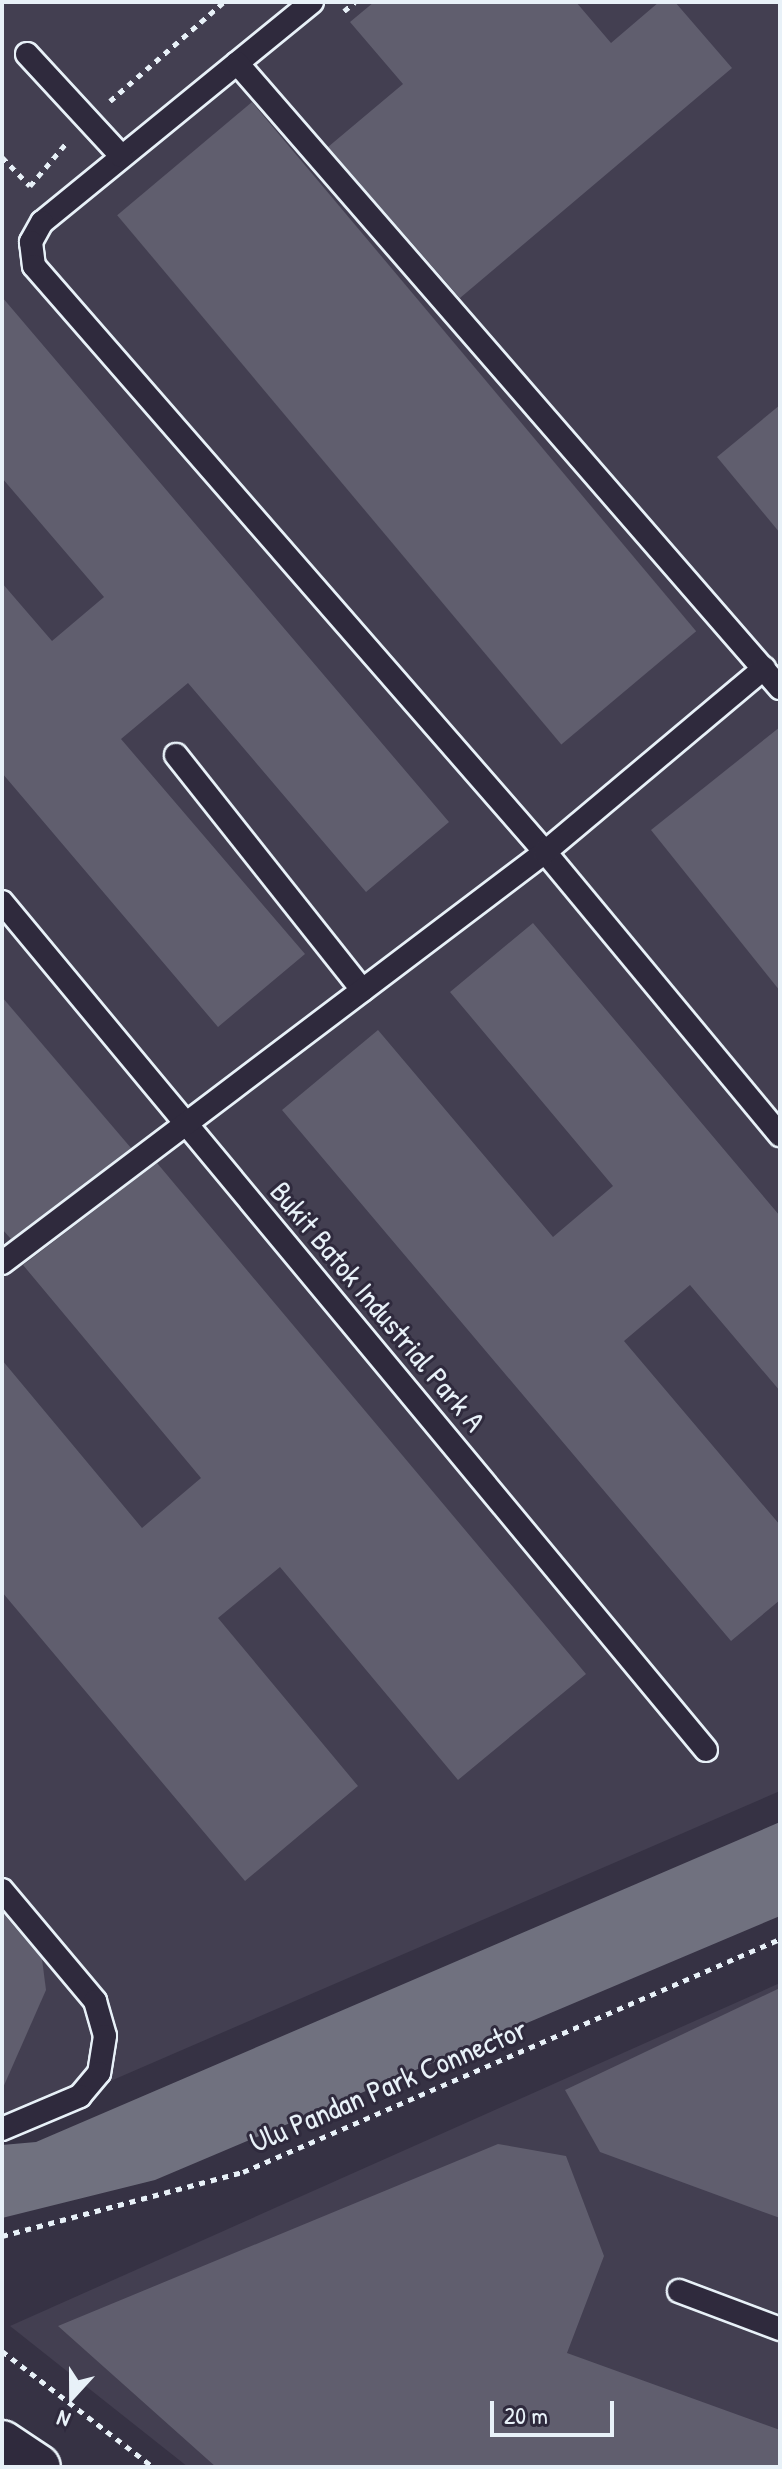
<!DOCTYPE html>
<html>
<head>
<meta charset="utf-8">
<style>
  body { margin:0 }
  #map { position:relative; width:782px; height:2469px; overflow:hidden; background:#363244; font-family:"Patrick Hand",sans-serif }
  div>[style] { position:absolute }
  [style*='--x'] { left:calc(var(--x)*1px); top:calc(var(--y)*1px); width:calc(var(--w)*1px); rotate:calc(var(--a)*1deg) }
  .built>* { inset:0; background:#433f51 }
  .water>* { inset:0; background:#70717f }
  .building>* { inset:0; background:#605e6e; transform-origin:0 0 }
  .path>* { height:5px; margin-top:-2.5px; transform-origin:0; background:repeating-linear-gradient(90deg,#e8f1f8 0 6px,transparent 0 12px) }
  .roads { filter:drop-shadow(2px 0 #e8f1f8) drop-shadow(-2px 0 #e8f1f8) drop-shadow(0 2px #e8f1f8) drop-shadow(0 -2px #e8f1f8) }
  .lane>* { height:22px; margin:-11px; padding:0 11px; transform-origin:11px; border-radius:11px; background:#2f2a3d }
  .secondary>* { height:44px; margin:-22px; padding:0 22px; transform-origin:22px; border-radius:22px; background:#2f2a3d }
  span { translate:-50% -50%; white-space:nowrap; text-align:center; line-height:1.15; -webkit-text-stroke:6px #2f2a3d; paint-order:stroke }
  .street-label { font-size:30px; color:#e8f1f8 }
  .frame { position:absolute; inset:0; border:4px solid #e8f1f8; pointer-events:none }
  .north { position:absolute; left:32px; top:2357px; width:80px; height:80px; -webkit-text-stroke:6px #2f2a3d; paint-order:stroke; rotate:201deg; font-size:22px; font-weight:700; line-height:32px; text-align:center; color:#e8f1f8 }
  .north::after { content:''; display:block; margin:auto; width:28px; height:36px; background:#e8f1f8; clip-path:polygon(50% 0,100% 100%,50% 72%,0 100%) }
  .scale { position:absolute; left:490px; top:2401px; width:124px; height:36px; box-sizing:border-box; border:4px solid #e8f1f8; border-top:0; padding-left:10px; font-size:24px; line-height:28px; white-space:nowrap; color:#e8f1f8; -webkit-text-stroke:6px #2f2a3d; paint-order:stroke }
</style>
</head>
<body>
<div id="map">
  <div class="built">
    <div style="clip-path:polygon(2px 2px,780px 2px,780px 1791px,2px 2128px)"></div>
    <div style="clip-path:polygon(780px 1983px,780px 2467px,188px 2467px,10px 2326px)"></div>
  </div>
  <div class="water">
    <div style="clip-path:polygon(780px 1822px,780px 1916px,155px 2180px,2px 2218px,2px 2145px,36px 2142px)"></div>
  </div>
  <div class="building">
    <div style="clip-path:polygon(374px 2px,576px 2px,611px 43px,659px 2px,675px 2px,732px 68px,460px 298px,328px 147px,403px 84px,350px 22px)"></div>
    <div style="left:252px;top:102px;width:691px;height:176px;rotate:50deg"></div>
    <div style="clip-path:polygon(2px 297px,449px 822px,366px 892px,188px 683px,121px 739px,305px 954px,218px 1027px,2px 773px,2px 583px,52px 641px,104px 597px,2px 478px)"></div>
    <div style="clip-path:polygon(780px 405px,780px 533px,717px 457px)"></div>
    <div style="clip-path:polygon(780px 727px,780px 991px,651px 830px)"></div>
    <div style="clip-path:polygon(533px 923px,780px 1216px,780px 1391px,690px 1285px,624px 1341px,780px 1525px,780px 1600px,731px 1641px,282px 1110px,378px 1030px,553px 1237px,613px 1186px,450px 992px)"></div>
    <div style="clip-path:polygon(2px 997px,131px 1148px,11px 1239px,2px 1229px)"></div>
    <div style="clip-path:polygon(157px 1163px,586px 1674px,458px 1780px,280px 1567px,218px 1618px,358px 1786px,245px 1881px,2px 1592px,2px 1360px,142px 1528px,201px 1478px,23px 1265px)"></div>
    <div style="clip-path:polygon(2px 1912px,42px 1959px,46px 1990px,2px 2090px)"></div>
    <div style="clip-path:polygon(780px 1988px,780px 2218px,600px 2152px,565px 2090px)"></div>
    <div style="clip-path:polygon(498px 2144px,566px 2156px,604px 2256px,567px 2353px,780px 2430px,780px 2467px,216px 2467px,58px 2326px)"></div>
  </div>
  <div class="path">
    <div style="--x:344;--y:11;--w:14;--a:-39"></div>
    <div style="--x:110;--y:101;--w:151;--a:-41"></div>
    <div style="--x:2;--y:157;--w:40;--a:46"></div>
    <div style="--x:30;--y:186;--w:59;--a:-49.8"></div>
    <div style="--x:2;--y:2236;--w:249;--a:-14.9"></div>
    <div style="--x:243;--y:2172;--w:585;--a:-23.46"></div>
    <div style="--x:2;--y:2351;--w:190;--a:37.5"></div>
  </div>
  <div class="roads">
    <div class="lane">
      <div style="--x:312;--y:2;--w:348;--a:140.8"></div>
      <div style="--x:42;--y:222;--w:23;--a:119"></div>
      <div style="--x:31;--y:242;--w:24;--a:83"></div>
      <div style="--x:34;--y:266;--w:778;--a:48.91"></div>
      <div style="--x:545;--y:852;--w:368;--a:50.3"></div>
      <div style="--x:27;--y:54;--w:139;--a:47.3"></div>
      <div style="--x:237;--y:63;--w:828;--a:49.02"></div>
      <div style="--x:176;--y:755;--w:300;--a:51.6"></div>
      <div style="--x:2;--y:902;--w:1102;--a:50.3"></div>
      <div style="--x:2;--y:1263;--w:681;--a:-37.12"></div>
      <div style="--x:545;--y:852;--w:286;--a:-40"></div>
      <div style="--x:2;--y:1890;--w:145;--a:50"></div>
      <div style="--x:95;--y:2001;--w:36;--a:74"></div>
      <div style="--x:105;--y:2036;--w:37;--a:99"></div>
      <div style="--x:99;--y:2073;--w:30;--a:130"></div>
      <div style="--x:80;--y:2096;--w:85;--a:157.1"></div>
      <div style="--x:679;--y:2291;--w:108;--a:20.6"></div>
    </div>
    <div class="secondary">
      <div style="--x:2;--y:2443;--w:43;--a:33.7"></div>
    </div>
  </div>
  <div class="street-label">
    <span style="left:378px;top:1306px;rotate:50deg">Bukit Batok Industrial Park A</span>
    <span style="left:388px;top:2085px;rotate:-23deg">Ulu Pandan Park Connector</span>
  </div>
  <div class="frame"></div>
  <div class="north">N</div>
  <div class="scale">20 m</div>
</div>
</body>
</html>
